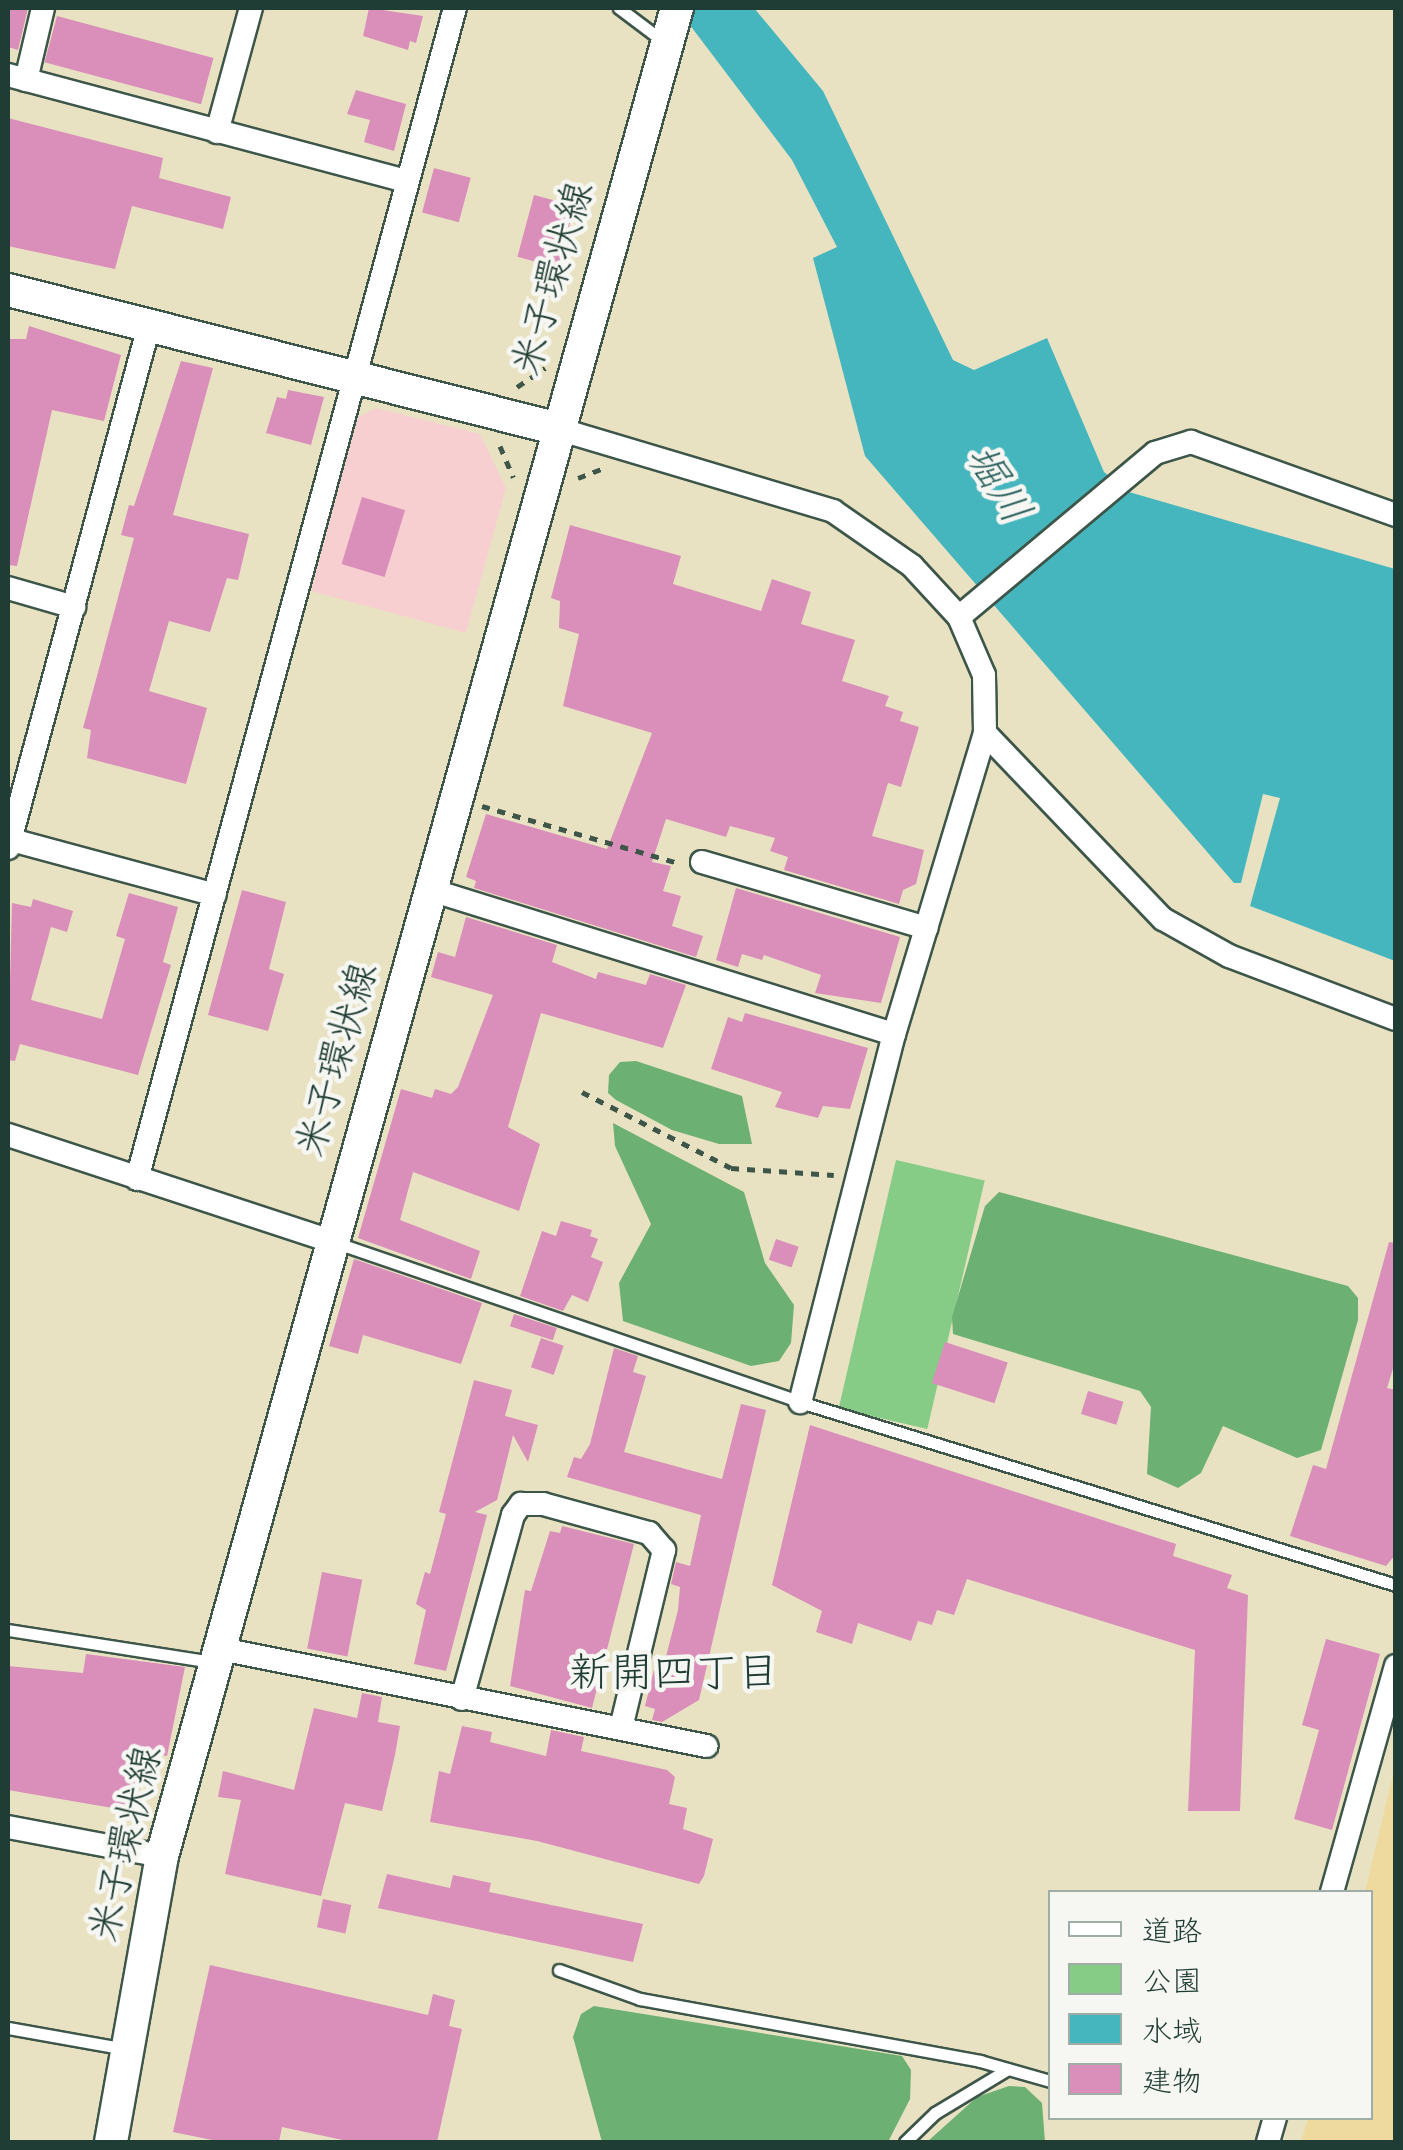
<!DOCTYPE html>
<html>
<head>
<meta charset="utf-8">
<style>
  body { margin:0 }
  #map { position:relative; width:1403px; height:2150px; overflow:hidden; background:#e8e2c2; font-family:Mynerve,"Klee One",sans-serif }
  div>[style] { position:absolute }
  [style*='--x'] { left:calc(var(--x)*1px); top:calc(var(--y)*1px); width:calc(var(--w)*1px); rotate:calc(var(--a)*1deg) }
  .built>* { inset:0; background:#f7cfd0 }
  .green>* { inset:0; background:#87cc86; transform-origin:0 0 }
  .forest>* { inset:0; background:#6db073 }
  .sand>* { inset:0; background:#eeda9e }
  .water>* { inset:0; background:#46b6be }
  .building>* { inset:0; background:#d98fba; transform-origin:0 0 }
  .path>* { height:5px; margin-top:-2.5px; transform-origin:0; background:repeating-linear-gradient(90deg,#3d5649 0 8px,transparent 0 16px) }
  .roads { filter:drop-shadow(2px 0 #3d5649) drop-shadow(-2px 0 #3d5649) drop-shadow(0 2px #3d5649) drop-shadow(0 -2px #3d5649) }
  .lane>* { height:11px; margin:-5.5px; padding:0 5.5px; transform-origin:5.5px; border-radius:5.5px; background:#fff }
  .street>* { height:22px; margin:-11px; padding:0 11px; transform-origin:11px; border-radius:11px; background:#fff }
  .secondary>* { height:32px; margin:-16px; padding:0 16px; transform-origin:16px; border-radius:16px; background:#fff }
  span { translate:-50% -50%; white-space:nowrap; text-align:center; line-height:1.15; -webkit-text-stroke:9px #f6f6f2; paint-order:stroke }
  .street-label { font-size:40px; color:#1f3d34 }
  .water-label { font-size:42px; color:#2b615d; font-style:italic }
  .neighbourhood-label { font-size:42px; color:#1f3d34 }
  .frame { position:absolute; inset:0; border:10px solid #1f3d34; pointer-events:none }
  .legend { position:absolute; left:1048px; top:1890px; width:325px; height:230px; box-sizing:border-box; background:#f6f6f2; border:2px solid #a0aca6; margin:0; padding:12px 18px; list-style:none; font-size:30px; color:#1f3d34 }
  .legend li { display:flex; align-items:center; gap:20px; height:50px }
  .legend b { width:50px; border:2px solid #a0aca6 }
</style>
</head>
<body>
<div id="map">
  <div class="built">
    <div style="clip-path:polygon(376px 408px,480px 434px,506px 488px,466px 633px,311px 591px,358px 417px)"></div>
  </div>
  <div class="green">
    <div style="left:896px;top:1160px;width:91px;height:255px;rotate:13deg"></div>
  </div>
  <div class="forest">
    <div style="clip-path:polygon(636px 1061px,742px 1096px,752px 1144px,719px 1144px,672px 1130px,616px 1100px,608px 1093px,609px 1075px,620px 1062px)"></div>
    <div style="clip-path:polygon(613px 1123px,744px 1192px,765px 1263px,794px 1305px,791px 1343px,779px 1361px,751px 1366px,623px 1321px,619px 1283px,651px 1224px,615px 1146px)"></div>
    <div style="clip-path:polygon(999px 1192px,1348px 1286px,1358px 1298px,1358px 1320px,1321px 1450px,1297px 1458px,1223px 1426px,1201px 1473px,1178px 1488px,1147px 1474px,1151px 1407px,1140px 1391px,953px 1334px,952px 1317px,985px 1206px)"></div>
    <div style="clip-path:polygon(594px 2006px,902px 2056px,911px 2070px,910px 2099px,888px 2142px,602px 2142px,573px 2037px,581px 2014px)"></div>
    <div style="clip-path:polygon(1009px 2086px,1025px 2087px,1042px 2103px,1045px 2142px,927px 2142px,977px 2097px)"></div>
  </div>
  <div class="sand">
    <div style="clip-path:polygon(1395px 1766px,1395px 2142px,1301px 2142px,1308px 2118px,1370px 2118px,1370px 1892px,1365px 1892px)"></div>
  </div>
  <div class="water">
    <div style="clip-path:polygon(677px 8px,754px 8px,823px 91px,953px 360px,974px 370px,1047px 338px,1104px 472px,1129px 492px,1395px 569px,1395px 961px,1250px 906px,1280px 798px,1263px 794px,1241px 883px,1234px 883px,865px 456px,813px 258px,837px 247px,792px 160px)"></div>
  </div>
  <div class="building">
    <div style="clip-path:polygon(8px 8px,28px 8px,18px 50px,8px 47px)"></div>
    <div style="clip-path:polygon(369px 8px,423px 16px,416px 43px,410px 41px,408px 50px,363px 36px)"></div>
    <div style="left:57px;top:16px;width:162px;height:48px;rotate:15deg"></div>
    <div style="clip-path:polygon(356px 90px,406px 104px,394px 151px,364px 142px,370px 120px,347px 114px)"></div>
    <div style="clip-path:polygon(8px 118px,163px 158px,159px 178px,231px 197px,223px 229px,132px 206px,115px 269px,8px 246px)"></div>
    <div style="left:434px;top:168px;width:38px;height:46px;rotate:15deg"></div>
    <div style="left:534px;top:195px;width:42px;height:64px;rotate:15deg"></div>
    <div style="clip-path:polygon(29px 326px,121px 355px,104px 421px,52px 410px,17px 566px,8px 565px,8px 339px,26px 339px)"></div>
    <div style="clip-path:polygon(181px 361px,213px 368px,173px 515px,249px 534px,238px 580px,227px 578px,210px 632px,169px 621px,149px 691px,207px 708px,186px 784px,87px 758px,91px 730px,83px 728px,134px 538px,121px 535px,129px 505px,134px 506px)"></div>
    <div style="clip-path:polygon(288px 390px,324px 397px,311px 445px,266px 433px,277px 397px,286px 399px)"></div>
    <div style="left:362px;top:497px;width:45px;height:70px;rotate:17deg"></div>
    <div style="clip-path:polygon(570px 525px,681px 556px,673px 584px,761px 611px,772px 579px,811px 592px,801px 624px,855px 640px,842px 681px,889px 696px,885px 706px,903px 712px,900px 721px,919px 727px,901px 787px,888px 783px,872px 836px,924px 850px,916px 884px,903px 890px,899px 904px,784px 870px,788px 857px,770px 851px,775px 838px,730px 826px,726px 837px,666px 819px,652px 862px,671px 866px,663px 891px,681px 896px,672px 926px,703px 936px,696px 957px,474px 888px,476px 881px,466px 877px,486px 814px,607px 849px,652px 733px,563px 706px,579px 634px,559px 628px,560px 601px,551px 598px)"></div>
    <div style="clip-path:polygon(736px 888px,900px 937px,881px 1003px,815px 993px,821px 975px,764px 955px,762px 960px,742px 954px,738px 967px,716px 960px)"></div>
    <div style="clip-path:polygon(242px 890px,286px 902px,269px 969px,284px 974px,268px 1031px,208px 1015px)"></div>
    <div style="clip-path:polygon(129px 893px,178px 907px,163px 962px,171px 965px,138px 1075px,20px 1044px,15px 1061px,8px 1060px,12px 903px,31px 907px,33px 899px,73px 911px,67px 932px,51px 927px,31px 1000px,102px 1019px,125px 939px,116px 936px)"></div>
    <div style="clip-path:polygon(466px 917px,557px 945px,552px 962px,596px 979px,598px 972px,646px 985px,650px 974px,686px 985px,663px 1048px,541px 1013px,508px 1127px,540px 1144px,519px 1211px,413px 1172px,400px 1220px,480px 1251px,471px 1279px,358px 1238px,401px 1089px,432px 1098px,435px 1089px,451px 1094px,458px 1087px,493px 995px,431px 977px,438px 952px,455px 957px)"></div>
    <div style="clip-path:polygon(745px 1013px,868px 1048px,850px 1109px,823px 1106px,818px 1118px,775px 1107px,782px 1092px,711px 1069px,728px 1017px,742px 1022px)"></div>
    <div style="clip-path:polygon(561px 1221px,592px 1230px,590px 1236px,598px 1239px,591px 1257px,603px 1262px,588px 1302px,572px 1295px,563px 1311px,520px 1296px,542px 1231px,556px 1236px)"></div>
    <div style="left:776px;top:1239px;width:24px;height:22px;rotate:19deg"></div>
    <div style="clip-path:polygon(1389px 1242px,1396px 1243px,1396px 1359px,1387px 1388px,1396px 1390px,1396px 1554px,1386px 1566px,1290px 1536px,1313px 1465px,1326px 1469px)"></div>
    <div style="clip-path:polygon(354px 1259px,482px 1303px,461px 1364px,363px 1335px,358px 1354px,329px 1346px)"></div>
    <div style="left:514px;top:1314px;width:45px;height:13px;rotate:18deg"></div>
    <div style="left:541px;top:1338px;width:24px;height:31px;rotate:19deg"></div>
    <div style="left:945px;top:1342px;width:66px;height:43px;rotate:18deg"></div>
    <div style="clip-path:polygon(614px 1348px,638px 1356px,633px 1372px,646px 1376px,624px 1452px,722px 1479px,741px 1404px,766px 1410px,699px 1700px,662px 1722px,652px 1720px,655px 1709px,645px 1706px,654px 1670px,662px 1672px,678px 1610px,680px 1587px,671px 1584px,676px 1562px,690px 1566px,701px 1515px,567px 1477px,574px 1457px,581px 1459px,590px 1444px)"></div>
    <div style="clip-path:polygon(474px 1380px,512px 1390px,505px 1416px,538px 1425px,528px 1462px,513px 1435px,497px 1500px,475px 1512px,487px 1515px,446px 1671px,414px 1664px,426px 1610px,416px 1604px,425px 1572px,430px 1574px,446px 1514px,439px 1512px)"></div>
    <div style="left:1088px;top:1391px;width:37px;height:24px;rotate:17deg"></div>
    <div style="clip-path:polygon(810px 1425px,1176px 1544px,1173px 1556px,1232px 1575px,1227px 1588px,1248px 1595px,1240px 1811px,1188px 1811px,1195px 1650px,967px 1579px,954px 1615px,937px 1610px,932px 1625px,918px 1621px,911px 1641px,858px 1623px,852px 1644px,816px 1632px,822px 1611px,772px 1585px)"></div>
    <div style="clip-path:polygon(562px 1526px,634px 1544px,592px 1708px,510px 1686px,525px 1590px,531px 1591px,550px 1531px,560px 1533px)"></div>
    <div style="left:322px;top:1572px;width:41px;height:78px;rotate:11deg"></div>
    <div style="clip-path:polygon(1326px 1639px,1380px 1654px,1332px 1830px,1294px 1819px,1319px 1730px,1302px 1725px)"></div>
    <div style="clip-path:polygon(86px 1654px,185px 1667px,167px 1756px,141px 1751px,130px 1811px,8px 1790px,8px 1666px,83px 1673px)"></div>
    <div style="clip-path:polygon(362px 1693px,382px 1697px,378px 1722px,400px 1726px,395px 1755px,382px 1811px,345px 1803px,321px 1896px,225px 1874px,241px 1800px,218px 1797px,223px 1771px,294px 1790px,314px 1708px,357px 1718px)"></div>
    <div style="clip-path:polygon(462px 1726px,492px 1732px,490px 1742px,546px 1756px,551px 1730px,584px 1737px,581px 1751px,667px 1770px,675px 1777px,669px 1804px,687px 1808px,683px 1829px,713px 1839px,704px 1876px,699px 1884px,537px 1841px,430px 1822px,439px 1771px,450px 1774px)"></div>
    <div style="clip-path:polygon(387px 1874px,450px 1888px,453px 1875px,491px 1883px,489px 1892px,643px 1924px,633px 1962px,378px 1908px)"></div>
    <div style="left:323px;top:1899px;width:29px;height:29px;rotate:12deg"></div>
    <div style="clip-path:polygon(210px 1965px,428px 2015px,433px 1994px,455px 2000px,449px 2026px,462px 2029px,437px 2142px,352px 2142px,282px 2127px,279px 2142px,222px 2142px,173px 2132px)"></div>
  </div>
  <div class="path">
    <div style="--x:517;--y:387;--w:34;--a:-34"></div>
    <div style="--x:500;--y:446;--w:34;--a:67"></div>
    <div style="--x:578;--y:478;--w:25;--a:-21"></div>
    <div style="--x:482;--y:806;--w:204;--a:16.2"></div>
    <div style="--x:582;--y:1092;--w:167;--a:27"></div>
    <div style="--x:731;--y:1168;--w:103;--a:3.9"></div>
  </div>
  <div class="roads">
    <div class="lane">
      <div style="--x:619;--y:8;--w:55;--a:36.9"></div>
      <div style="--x:334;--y:1242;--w:493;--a:18.9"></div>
      <div style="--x:800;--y:1402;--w:623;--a:17.07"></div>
      <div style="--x:8;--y:1630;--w:206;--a:8.9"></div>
      <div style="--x:559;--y:1970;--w:86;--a:19.7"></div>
      <div style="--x:640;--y:1999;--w:346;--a:10.3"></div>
      <div style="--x:980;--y:2061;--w:73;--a:15.9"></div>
      <div style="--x:8;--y:2028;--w:120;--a:10.1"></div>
      <div style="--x:905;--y:2142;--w:42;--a:-44"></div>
      <div style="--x:935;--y:2113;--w:85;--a:-31.1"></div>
    </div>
    <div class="street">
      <div style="--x:8;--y:75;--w:413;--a:14.9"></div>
      <div style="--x:26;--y:80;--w:74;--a:-76.7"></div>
      <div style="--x:217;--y:132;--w:129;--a:-74.7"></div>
      <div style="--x:555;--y:428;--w:290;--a:16.6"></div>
      <div style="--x:833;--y:511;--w:96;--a:34.8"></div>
      <div style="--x:912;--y:566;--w:69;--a:47.3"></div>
      <div style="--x:959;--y:617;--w:63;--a:66.7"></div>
      <div style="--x:984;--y:675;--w:58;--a:89"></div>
      <div style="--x:985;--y:733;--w:314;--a:106.8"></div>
      <div style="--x:894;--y:1034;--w:380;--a:104.3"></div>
      <div style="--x:8;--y:588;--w:69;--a:16.1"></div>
      <div style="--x:959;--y:617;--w:256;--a:-39.9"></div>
      <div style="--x:1155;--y:453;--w:38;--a:-17"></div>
      <div style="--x:1191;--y:442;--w:218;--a:19.6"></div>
      <div style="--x:985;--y:733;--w:257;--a:46.3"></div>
      <div style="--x:1163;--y:919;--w:76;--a:29.3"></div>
      <div style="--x:1229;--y:956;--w:178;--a:20.7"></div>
      <div style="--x:8;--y:839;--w:214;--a:15.1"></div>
      <div style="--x:8;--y:848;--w:545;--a:-74.89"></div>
      <div style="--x:702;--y:862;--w:234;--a:16.4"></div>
      <div style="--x:431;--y:890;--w:485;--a:17.3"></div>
      <div style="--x:8;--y:1135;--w:339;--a:18.2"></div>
      <div style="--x:137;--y:1179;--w:1213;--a:-74.81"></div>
      <div style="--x:221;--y:1649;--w:495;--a:11.3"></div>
      <div style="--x:462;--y:1699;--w:191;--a:-74.5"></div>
      <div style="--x:513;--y:1515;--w:14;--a:-54"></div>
      <div style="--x:521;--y:1504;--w:22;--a:0"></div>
      <div style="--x:543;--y:1504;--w:110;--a:15.3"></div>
      <div style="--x:649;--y:1533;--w:23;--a:49"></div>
      <div style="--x:664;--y:1550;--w:183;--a:103.6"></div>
      <div style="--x:8;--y:1827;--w:157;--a:10.7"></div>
      <div style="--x:1332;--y:1892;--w:235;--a:-74.2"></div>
      <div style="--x:1268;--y:2142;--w:25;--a:-74"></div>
    </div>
    <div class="secondary">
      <div style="--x:8;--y:290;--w:564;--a:14.16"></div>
      <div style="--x:111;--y:2142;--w:291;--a:-79.9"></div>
      <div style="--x:162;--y:1856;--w:1918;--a:-74.43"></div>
    </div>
  </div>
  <div class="street-label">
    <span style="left:554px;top:279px;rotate:-74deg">米子環状線</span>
    <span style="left:338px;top:1060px;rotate:-74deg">米子環状線</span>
    <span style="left:127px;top:1844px;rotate:-77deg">米子環状線</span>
  </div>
  <div class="water-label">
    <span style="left:996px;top:485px;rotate:58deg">堀川</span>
  </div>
  <div class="neighbourhood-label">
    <span style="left:674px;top:1675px">新開四丁目</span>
  </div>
  <div class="frame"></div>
  <ul class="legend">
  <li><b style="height:12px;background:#fff"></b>道路</li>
  <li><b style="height:28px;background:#87cc86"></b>公園</li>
  <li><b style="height:28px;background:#46b6be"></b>水域</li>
  <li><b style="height:28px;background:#d98fba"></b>建物</li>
  </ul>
</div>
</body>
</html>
